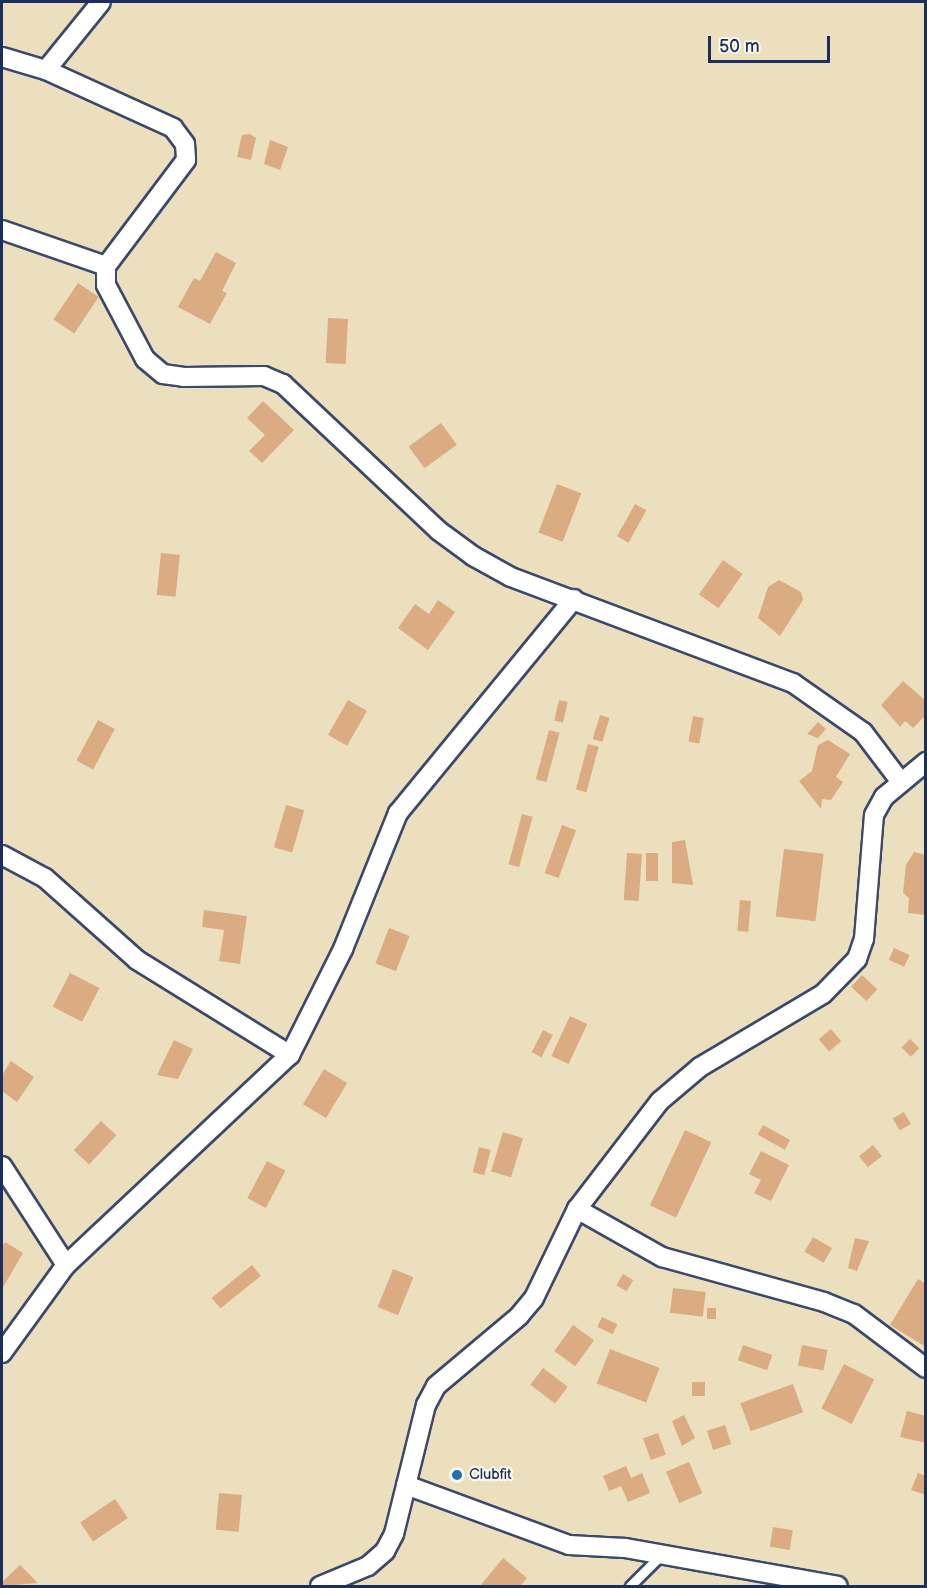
<!DOCTYPE html>
<html>
<head>
<meta charset="utf-8">
<style>
  body { margin:0 }
  #map { position:relative; width:927px; height:1588px; overflow:hidden; background:#ecdfbd; font-family:"Balsamiq Sans",sans-serif }
  div>[style] { position:absolute }
  [style*='--x'] { left:calc(var(--x)*1px); top:calc(var(--y)*1px); width:calc(var(--w)*1px); rotate:calc(var(--a)*1deg) }
  .building>* { inset:0; background:#dbac81; transform-origin:0 0 }
  .roads { filter:drop-shadow(2px 0 #3a496c) drop-shadow(-2px 0 #3a496c) drop-shadow(0 2px #3a496c) drop-shadow(0 -2px #3a496c) }
  .lane>* { height:9px; margin:-4.5px; padding:0 4.5px; transform-origin:4.5px; border-radius:4.5px; background:#fff }
  .street>* { height:18px; margin:-9px; padding:0 9px; transform-origin:9px; border-radius:9px; background:#fff }
  .dots>* { width:16px; height:16px; translate:-50% -50%; box-sizing:border-box; border:3px solid #fbf7ec; border-radius:50% }
  span { translate:-50% -50%; white-space:nowrap; text-align:center; line-height:1.15; -webkit-text-stroke:4.5px #fbf7ec; paint-order:stroke }
  .poi-label { font-size:15px; color:#1b2f5e }
  .left { translate:0 -50%; text-align:left }
  .frame { position:absolute; inset:0; border:3px solid #1b2f5e; pointer-events:none }
  .scale { position:absolute; left:708px; top:36px; width:122px; height:27px; box-sizing:border-box; border:3px solid #1b2f5e; border-top:0; padding-left:8px; font-size:18px; line-height:21px; white-space:nowrap; color:#1b2f5e; -webkit-text-stroke:4px #fbf7ec; paint-order:stroke }
</style>
</head>
<body>
<div id="map">
  <div class="building">
    <div style="clip-path:polygon(250px 134px,256px 138px,251px 160px,237px 157px,242px 135px)"></div>
    <div style="clip-path:polygon(270px 140px,288px 147px,280px 170px,264px 164px)"></div>
    <div style="clip-path:polygon(216px 252px,236px 263px,222px 291px,227px 293px,210px 324px,178px 307px,194px 278px,200px 281px)"></div>
    <div style="left:78px;top:283px;width:25px;height:44px;rotate:34deg"></div>
    <div style="left:328px;top:318px;width:20px;height:45px;rotate:3deg"></div>
    <div style="clip-path:polygon(263px 401px,294px 430px,262px 463px,249px 451px,265px 435px,247px 418px)"></div>
    <div style="left:441px;top:423px;width:27px;height:40px;rotate:54deg"></div>
    <div style="left:557px;top:484px;width:26px;height:52px;rotate:21deg"></div>
    <div style="left:635px;top:504px;width:13px;height:37px;rotate:29deg"></div>
    <div style="left:161px;top:553px;width:19px;height:42px;rotate:6deg"></div>
    <div style="left:723px;top:560px;width:24px;height:42px;rotate:35deg"></div>
    <div style="clip-path:polygon(779px 580px,801px 592px,803px 600px,780px 636px,758px 618px,768px 587px)"></div>
    <div style="clip-path:polygon(438px 600px,455px 612px,428px 650px,398px 628px,415px 604px,429px 614px)"></div>
    <div style="clip-path:polygon(903px 681px,926px 701px,926px 715px,913px 728px,905px 721px,900px 727px,881px 705px)"></div>
    <div style="left:348px;top:700px;width:22px;height:40px;rotate:30deg"></div>
    <div style="left:559px;top:700px;width:9px;height:21px;rotate:13deg"></div>
    <div style="left:600px;top:715px;width:10px;height:25px;rotate:17deg"></div>
    <div style="left:693px;top:716px;width:11px;height:26px;rotate:10deg"></div>
    <div style="left:98px;top:720px;width:19px;height:46px;rotate:28deg"></div>
    <div style="clip-path:polygon(818px 722px,826px 729px,818px 738px,807px 734px)"></div>
    <div style="left:549px;top:730px;width:11px;height:51px;rotate:15deg"></div>
    <div style="clip-path:polygon(828px 740px,850px 754px,836px 777px,843px 782px,831px 800px,822px 799px,821px 809px,799px 781px,812px 771px,818px 745px)"></div>
    <div style="left:588px;top:744px;width:11px;height:47px;rotate:15deg"></div>
    <div style="left:286px;top:805px;width:19px;height:44px;rotate:16deg"></div>
    <div style="left:522px;top:814px;width:11px;height:52px;rotate:15deg"></div>
    <div style="left:562px;top:825px;width:15px;height:51px;rotate:20deg"></div>
    <div style="clip-path:polygon(685px 840px,693px 885px,672px 883px,672px 842px)"></div>
    <div style="left:784px;top:849px;width:40px;height:68px;rotate:7deg"></div>
    <div style="clip-path:polygon(914px 852px,926px 855px,926px 915px,908px 913px,909px 898px,903px 893px,906px 865px)"></div>
    <div style="left:627px;top:853px;width:15px;height:47px;rotate:4deg"></div>
    <div style="left:646px;top:853px;width:12px;height:28px"></div>
    <div style="left:740px;top:900px;width:11px;height:31px;rotate:5deg"></div>
    <div style="clip-path:polygon(204px 910px,247px 916px,240px 964px,219px 961px,224px 930px,202px 927px)"></div>
    <div style="left:389px;top:928px;width:22px;height:38px;rotate:21deg"></div>
    <div style="left:894px;top:948px;width:17px;height:13px;rotate:24deg"></div>
    <div style="left:70px;top:973px;width:33px;height:38px;rotate:27deg"></div>
    <div style="left:862px;top:975px;width:21px;height:16px;rotate:43deg"></div>
    <div style="left:570px;top:1016px;width:19px;height:44px;rotate:25deg"></div>
    <div style="left:831px;top:1029px;width:16px;height:16px;rotate:50deg"></div>
    <div style="left:543px;top:1030px;width:11px;height:25px;rotate:27deg"></div>
    <div style="left:910px;top:1039px;width:13px;height:12px;rotate:45deg"></div>
    <div style="clip-path:polygon(174px 1040px,193px 1049px,178px 1079px,157px 1075px)"></div>
    <div style="clip-path:polygon(11px 1061px,34px 1077px,17px 1102px,2px 1091px,2px 1075px)"></div>
    <div style="left:324px;top:1069px;width:27px;height:41px;rotate:31deg"></div>
    <div style="left:904px;top:1112px;width:14px;height:13px;rotate:60deg"></div>
    <div style="left:101px;top:1121px;width:21px;height:40px;rotate:43deg"></div>
    <div style="left:763px;top:1125px;width:31px;height:11px;rotate:29deg"></div>
    <div style="left:685px;top:1130px;width:29px;height:83px;rotate:25deg"></div>
    <div style="left:503px;top:1132px;width:21px;height:41px;rotate:17deg"></div>
    <div style="left:873px;top:1145px;width:14px;height:18px;rotate:51deg"></div>
    <div style="left:479px;top:1147px;width:12px;height:26px;rotate:14deg"></div>
    <div style="clip-path:polygon(761px 1151px,789px 1165px,771px 1201px,754px 1193px,761px 1180px,749px 1174px)"></div>
    <div style="left:267px;top:1161px;width:21px;height:42px;rotate:28deg"></div>
    <div style="left:813px;top:1237px;width:22px;height:17px;rotate:30deg"></div>
    <div style="clip-path:polygon(855px 1238px,869px 1241px,857px 1271px,848px 1268px)"></div>
    <div style="clip-path:polygon(5px 1242px,23px 1253px,2px 1289px,2px 1247px)"></div>
    <div style="left:252px;top:1265px;width:14px;height:52px;rotate:51deg"></div>
    <div style="left:393px;top:1269px;width:22px;height:41px;rotate:22deg"></div>
    <div style="left:623px;top:1274px;width:12px;height:13px;rotate:31deg"></div>
    <div style="clip-path:polygon(918px 1279px,926px 1284px,926px 1347px,890px 1325px)"></div>
    <div style="left:673px;top:1288px;width:33px;height:25px;rotate:7deg"></div>
    <div style="left:707px;top:1308px;width:9px;height:11px"></div>
    <div style="left:602px;top:1317px;width:17px;height:11px;rotate:25deg"></div>
    <div style="left:573px;top:1325px;width:26px;height:32px;rotate:36deg"></div>
    <div style="left:743px;top:1345px;width:31px;height:16px;rotate:19deg"></div>
    <div style="left:802px;top:1345px;width:26px;height:21px;rotate:11deg"></div>
    <div style="left:610px;top:1349px;width:53px;height:37px;rotate:21deg"></div>
    <div style="left:844px;top:1364px;width:34px;height:50px;rotate:27deg"></div>
    <div style="left:543px;top:1368px;width:31px;height:21px;rotate:37deg"></div>
    <div style="left:705px;top:1382px;width:14px;height:13px;rotate:90deg"></div>
    <div style="left:793px;top:1384px;width:30px;height:56px;rotate:70deg"></div>
    <div style="clip-path:polygon(907px 1411px,926px 1416px,926px 1443px,900px 1437px)"></div>
    <div style="clip-path:polygon(684px 1415px,695px 1438px,682px 1446px,672px 1421px)"></div>
    <div style="left:725px;top:1425px;width:20px;height:19px;rotate:72deg"></div>
    <div style="left:658px;top:1433px;width:23px;height:16px;rotate:70deg"></div>
    <div style="left:689px;top:1462px;width:34px;height:25px;rotate:67deg"></div>
    <div style="clip-path:polygon(626px 1466px,631px 1478px,642px 1473px,650px 1493px,628px 1502px,621px 1486px,609px 1491px,603px 1476px)"></div>
    <div style="clip-path:polygon(918px 1473px,926px 1476px,926px 1495px,911px 1490px)"></div>
    <div style="left:219px;top:1493px;width:23px;height:37px;rotate:5deg"></div>
    <div style="left:115px;top:1499px;width:23px;height:42px;rotate:56deg"></div>
    <div style="left:773px;top:1527px;width:20px;height:20px;rotate:9deg"></div>
    <div style="clip-path:polygon(503px 1558px,527px 1578px,520px 1586px,480px 1586px)"></div>
    <div style="clip-path:polygon(20px 1565px,38px 1583px,2px 1586px,2px 1582px)"></div>
  </div>
  <div class="roads">
    <div class="lane">
      <div style="--x:630;--y:1586;--w:45;--a:-45"></div>
    </div>
    <div class="street">
      <div style="--x:2;--y:57;--w:46;--a:16.5"></div>
      <div style="--x:46;--y:70;--w:140;--a:24.5"></div>
      <div style="--x:173;--y:128;--w:20;--a:53"></div>
      <div style="--x:185;--y:144;--w:16;--a:86"></div>
      <div style="--x:186;--y:160;--w:133;--a:127"></div>
      <div style="--x:106;--y:266;--w:19;--a:90"></div>
      <div style="--x:106;--y:285;--w:84;--a:62.2"></div>
      <div style="--x:145;--y:359;--w:23;--a:40"></div>
      <div style="--x:163;--y:374;--w:21;--a:8"></div>
      <div style="--x:184;--y:377;--w:80;--a:-0.7"></div>
      <div style="--x:264;--y:376;--w:21;--a:23"></div>
      <div style="--x:283;--y:384;--w:214;--a:43.3"></div>
      <div style="--x:439;--y:531;--w:42;--a:36.3"></div>
      <div style="--x:473;--y:556;--w:43;--a:28.9"></div>
      <div style="--x:511;--y:577;--w:301;--a:20.6"></div>
      <div style="--x:793;--y:683;--w:85;--a:35"></div>
      <div style="--x:863;--y:732;--w:61;--a:52.9"></div>
      <div style="--x:46;--y:70;--w:87;--a:-51"></div>
      <div style="--x:2;--y:230;--w:110;--a:19.1"></div>
      <div style="--x:2;--y:855;--w:49;--a:28.1"></div>
      <div style="--x:45;--y:878;--w:123;--a:41.7"></div>
      <div style="--x:137;--y:960;--w:180;--a:31.8"></div>
      <div style="--x:2;--y:1166;--w:118;--a:57.1"></div>
      <div style="--x:577;--y:1209;--w:98;--a:29.5"></div>
      <div style="--x:662;--y:1257;--w:168;--a:15.5"></div>
      <div style="--x:824;--y:1302;--w:32;--a:22"></div>
      <div style="--x:854;--y:1314;--w:90;--a:36.9"></div>
      <div style="--x:2;--y:1353;--w:109;--a:-54"></div>
      <div style="--x:66;--y:1265;--w:307;--a:-43.2"></div>
      <div style="--x:290;--y:1055;--w:119;--a:-63.4"></div>
      <div style="--x:343;--y:949;--w:147;--a:-68"></div>
      <div style="--x:398;--y:813;--w:277;--a:-50.6"></div>
      <div style="--x:406;--y:1485;--w:174;--a:20.2"></div>
      <div style="--x:569;--y:1545;--w:56;--a:3.1"></div>
      <div style="--x:625;--y:1548;--w:216;--a:10.1"></div>
      <div style="--x:320;--y:1586;--w:52;--a:-22.6"></div>
      <div style="--x:368;--y:1566;--w:23;--a:-41"></div>
      <div style="--x:385;--y:1551;--w:19;--a:-62"></div>
      <div style="--x:394;--y:1534;--w:133;--a:-76.1"></div>
      <div style="--x:426;--y:1405;--w:21;--a:-62"></div>
      <div style="--x:436;--y:1386;--w:109;--a:-40.1"></div>
      <div style="--x:519;--y:1316;--w:23;--a:-50"></div>
      <div style="--x:534;--y:1298;--w:99;--a:-64.2"></div>
      <div style="--x:577;--y:1209;--w:136;--a:-52.5"></div>
      <div style="--x:660;--y:1101;--w:52;--a:-40.4"></div>
      <div style="--x:700;--y:1067;--w:143;--a:-30.7"></div>
      <div style="--x:823;--y:994;--w:49;--a:-45.8"></div>
      <div style="--x:857;--y:959;--w:21;--a:-71"></div>
      <div style="--x:864;--y:939;--w:124;--a:-85.4"></div>
      <div style="--x:874;--y:815;--w:21;--a:-61"></div>
      <div style="--x:884;--y:797;--w:55;--a:-39.8"></div>
    </div>
  </div>
  <div class="dots">
    <div style="left:457px;top:1475px;background:#1f6fb2"></div>
  </div>
  <div class="poi-label">
    <span class="left" style="left:469px;top:1475px">Clubfit</span>
  </div>
  <div class="frame"></div>
  <div class="scale">50 m</div>
</div>
</body>
</html>
